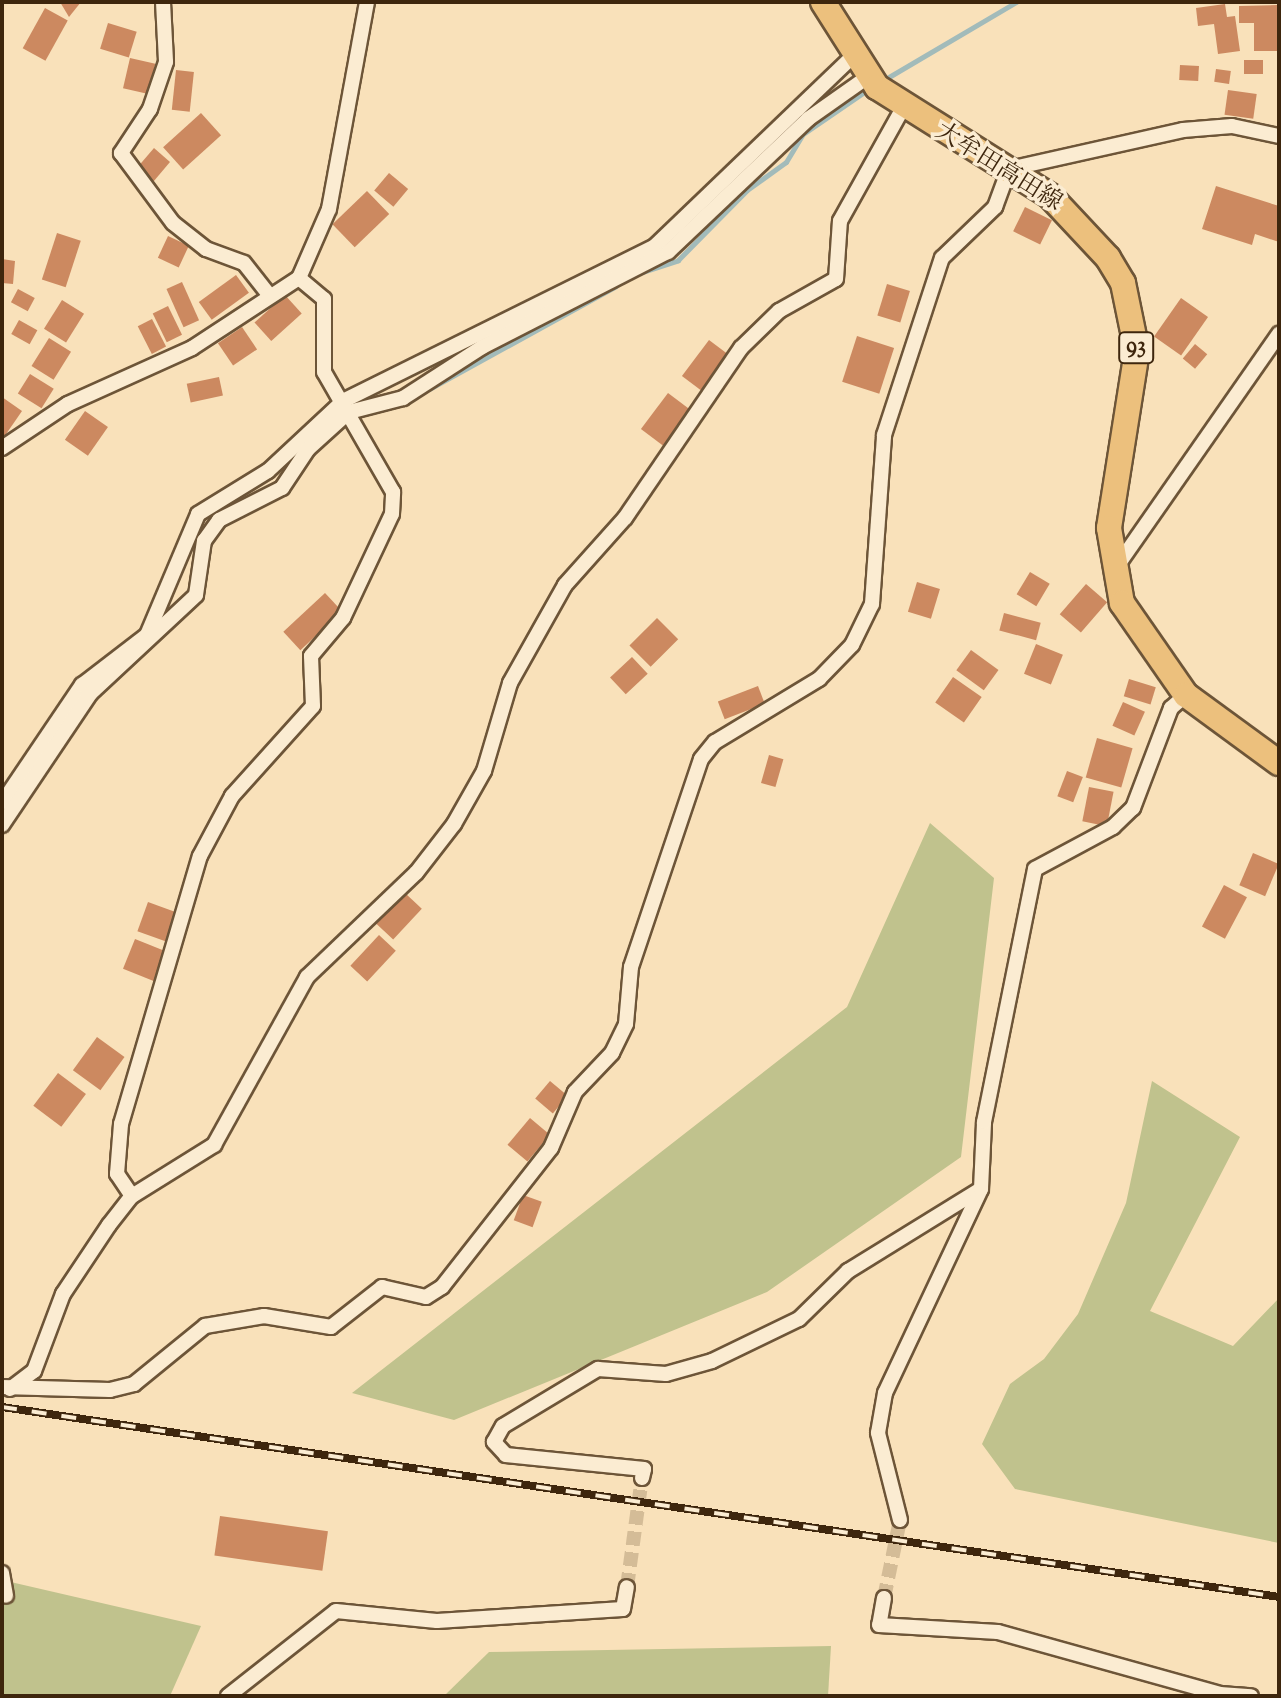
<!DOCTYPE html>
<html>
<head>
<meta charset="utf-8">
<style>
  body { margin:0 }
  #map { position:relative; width:1281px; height:1698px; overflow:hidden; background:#f9e1ba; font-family:"Sorts Mill Goudy","Noto Serif JP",serif }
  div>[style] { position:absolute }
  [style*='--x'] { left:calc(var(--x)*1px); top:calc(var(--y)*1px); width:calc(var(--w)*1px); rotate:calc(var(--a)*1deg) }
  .green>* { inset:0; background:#c0c28d }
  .stream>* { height:5px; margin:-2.5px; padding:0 2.5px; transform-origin:2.5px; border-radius:2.5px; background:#a2bbba }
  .building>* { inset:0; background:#cc8960; transform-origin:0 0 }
  .minor-tunnel>* { height:14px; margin-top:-7px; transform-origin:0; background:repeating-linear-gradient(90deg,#d4bc97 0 14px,transparent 0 21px) }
  .roads { filter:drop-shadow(2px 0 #6d5538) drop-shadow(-2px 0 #6d5538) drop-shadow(0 2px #6d5538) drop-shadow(0 -2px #6d5538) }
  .minor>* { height:14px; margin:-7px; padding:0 7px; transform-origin:7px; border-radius:7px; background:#fbecd2 }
  .primary>* { height:24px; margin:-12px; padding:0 12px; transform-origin:12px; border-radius:12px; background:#ecc07d }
  .rail>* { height:8px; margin-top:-4px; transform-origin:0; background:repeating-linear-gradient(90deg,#fbecd2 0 15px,#3e260d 0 30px); box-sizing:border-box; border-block:2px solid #3e260d }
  span { translate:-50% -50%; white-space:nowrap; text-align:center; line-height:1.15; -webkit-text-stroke:7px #fbecd2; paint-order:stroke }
  .shield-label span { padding:2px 6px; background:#fbecd2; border:2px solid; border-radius:6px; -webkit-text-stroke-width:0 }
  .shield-label { font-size:22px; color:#3e260d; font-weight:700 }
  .street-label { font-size:24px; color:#3e260d }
  .frame { position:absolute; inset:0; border:4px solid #3e260d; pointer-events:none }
</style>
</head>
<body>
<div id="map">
  <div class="green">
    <div style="clip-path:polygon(930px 823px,994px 878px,961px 1157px,767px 1292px,454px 1420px,352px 1393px,847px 1007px)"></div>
    <div style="clip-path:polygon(1152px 1081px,1240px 1137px,1150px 1311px,1233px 1346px,1279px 1298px,1279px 1543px,1015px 1489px,982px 1444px,1010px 1384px,1044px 1359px,1078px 1314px,1126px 1203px)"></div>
    <div style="clip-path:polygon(2px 1580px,201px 1626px,170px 1696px,2px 1696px)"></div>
    <div style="clip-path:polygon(831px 1646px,828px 1696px,444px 1696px,489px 1652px)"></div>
  </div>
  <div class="stream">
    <div style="--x:882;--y:81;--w:156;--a:-30.5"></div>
    <div style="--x:642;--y:272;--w:38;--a:-18"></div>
    <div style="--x:678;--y:260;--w:98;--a:-45.4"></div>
    <div style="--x:747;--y:190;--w:48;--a:-35.7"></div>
    <div style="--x:786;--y:162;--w:33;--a:-59"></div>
    <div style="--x:803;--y:134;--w:81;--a:-34.5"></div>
    <div style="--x:429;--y:389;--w:213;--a:-28.8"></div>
  </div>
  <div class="building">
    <div style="clip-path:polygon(60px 2px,81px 2px,69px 17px)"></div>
    <div style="clip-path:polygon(1225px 4px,1227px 17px,1235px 16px,1240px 51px,1218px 54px,1214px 24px,1198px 26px,1196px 8px)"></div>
    <div style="clip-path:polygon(1277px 5px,1279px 51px,1254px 51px,1254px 23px,1239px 23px,1239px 6px)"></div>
    <div style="left:45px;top:8px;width:26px;height:46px;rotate:29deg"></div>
    <div style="left:108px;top:23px;width:30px;height:27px;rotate:17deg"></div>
    <div style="left:130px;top:58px;width:26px;height:31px;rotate:13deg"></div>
    <div style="left:1263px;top:60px;width:14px;height:19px;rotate:90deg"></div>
    <div style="left:1180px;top:65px;width:19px;height:15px;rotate:3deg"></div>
    <div style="left:1216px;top:69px;width:15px;height:13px;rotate:8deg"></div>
    <div style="left:176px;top:70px;width:18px;height:40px;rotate:6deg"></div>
    <div style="left:1228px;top:90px;width:29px;height:25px;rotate:8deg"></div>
    <div style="left:201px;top:113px;width:30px;height:51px;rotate:48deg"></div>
    <div style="clip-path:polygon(154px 148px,170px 162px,148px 188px,136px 169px)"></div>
    <div style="left:389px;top:173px;width:25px;height:23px;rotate:40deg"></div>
    <div style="clip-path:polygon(1216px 186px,1279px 206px,1279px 242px,1255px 234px,1252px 245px,1202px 229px)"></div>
    <div style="left:367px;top:191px;width:32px;height:48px;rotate:46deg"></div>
    <div style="left:1025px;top:207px;width:30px;height:27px;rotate:26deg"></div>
    <div style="left:57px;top:233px;width:25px;height:49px;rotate:18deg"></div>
    <div style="left:168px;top:236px;width:23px;height:24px;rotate:25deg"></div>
    <div style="clip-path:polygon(2px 259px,15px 261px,13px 284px,2px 283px)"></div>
    <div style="left:236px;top:275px;width:22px;height:46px;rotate:54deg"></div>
    <div style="left:182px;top:282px;width:42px;height:17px;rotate:66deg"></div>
    <div style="left:887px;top:284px;width:24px;height:33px;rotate:17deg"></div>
    <div style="left:18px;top:289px;width:19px;height:15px;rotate:28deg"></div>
    <div style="left:285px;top:295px;width:25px;height:41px;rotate:48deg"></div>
    <div style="left:1181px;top:298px;width:33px;height:47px;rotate:35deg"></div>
    <div style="left:62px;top:300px;width:26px;height:34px;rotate:32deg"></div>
    <div style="left:168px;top:306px;width:32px;height:17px;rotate:64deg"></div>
    <div style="left:152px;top:319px;width:31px;height:16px;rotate:63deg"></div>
    <div style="left:19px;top:320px;width:21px;height:16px;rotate:29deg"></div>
    <div style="left:242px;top:327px;width:27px;height:29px;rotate:56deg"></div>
    <div style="left:857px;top:336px;width:39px;height:48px;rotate:18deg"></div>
    <div style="left:49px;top:338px;width:26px;height:33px;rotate:32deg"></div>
    <div style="left:709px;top:340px;width:30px;height:45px;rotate:37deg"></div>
    <div style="left:1195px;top:344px;width:16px;height:19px;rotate:40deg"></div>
    <div style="left:30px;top:374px;width:28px;height:23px;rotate:32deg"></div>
    <div style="left:219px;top:377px;width:19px;height:33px;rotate:78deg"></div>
    <div style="left:668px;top:393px;width:30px;height:45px;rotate:37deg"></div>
    <div style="clip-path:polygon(2px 397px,22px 411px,2px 440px)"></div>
    <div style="left:85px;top:411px;width:28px;height:35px;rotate:35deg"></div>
    <div style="left:1030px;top:572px;width:23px;height:26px;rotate:31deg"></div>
    <div style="left:917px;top:582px;width:24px;height:31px;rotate:17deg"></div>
    <div style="left:1086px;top:584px;width:28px;height:40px;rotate:41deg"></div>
    <div style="left:325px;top:593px;width:25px;height:57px;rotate:47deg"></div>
    <div style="left:1004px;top:613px;width:38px;height:18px;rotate:15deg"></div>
    <div style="left:657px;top:618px;width:30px;height:39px;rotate:45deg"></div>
    <div style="left:1036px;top:644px;width:29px;height:32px;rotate:22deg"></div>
    <div style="left:971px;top:650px;width:34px;height:25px;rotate:36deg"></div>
    <div style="left:632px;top:657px;width:23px;height:30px;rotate:47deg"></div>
    <div style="left:953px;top:677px;width:35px;height:31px;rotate:35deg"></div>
    <div style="left:1129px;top:679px;width:28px;height:18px;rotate:17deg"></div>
    <div style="left:758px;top:686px;width:19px;height:43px;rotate:69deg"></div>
    <div style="left:1123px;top:702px;width:24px;height:26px;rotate:24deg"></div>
    <div style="left:1097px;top:738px;width:37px;height:41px;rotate:16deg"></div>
    <div style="left:769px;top:755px;width:15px;height:29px;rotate:16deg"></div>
    <div style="left:1067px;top:771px;width:17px;height:27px;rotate:21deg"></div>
    <div style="left:1089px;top:787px;width:25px;height:35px;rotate:11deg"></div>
    <div style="left:1253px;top:853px;width:28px;height:35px;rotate:23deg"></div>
    <div style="left:1224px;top:885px;width:26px;height:47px;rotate:28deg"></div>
    <div style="left:405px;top:893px;width:23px;height:42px;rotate:43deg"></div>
    <div style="left:148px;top:902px;width:35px;height:31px;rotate:20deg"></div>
    <div style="left:379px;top:935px;width:23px;height:42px;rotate:43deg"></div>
    <div style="left:135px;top:939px;width:35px;height:32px;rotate:22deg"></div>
    <div style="left:97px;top:1037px;width:34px;height:41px;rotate:36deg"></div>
    <div style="left:58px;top:1073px;width:35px;height:41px;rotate:37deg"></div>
    <div style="left:550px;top:1081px;width:23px;height:23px;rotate:40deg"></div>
    <div style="left:530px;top:1118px;width:26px;height:35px;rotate:40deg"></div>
    <div style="left:523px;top:1195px;width:20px;height:27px;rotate:20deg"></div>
    <div style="left:220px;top:1516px;width:109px;height:40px;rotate:8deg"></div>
  </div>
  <div class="minor-tunnel">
    <div style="--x:627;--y:1587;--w:110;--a:-82.2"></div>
    <div style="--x:884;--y:1598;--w:80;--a:-78.4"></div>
  </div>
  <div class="roads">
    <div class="minor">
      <div style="--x:163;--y:2;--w:60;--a:87.1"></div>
      <div style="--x:166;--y:62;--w:50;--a:108.8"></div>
      <div style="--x:150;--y:109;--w:53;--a:123.4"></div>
      <div style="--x:121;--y:153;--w:87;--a:53.4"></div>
      <div style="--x:173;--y:223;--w:42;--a:38.2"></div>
      <div style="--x:206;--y:249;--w:40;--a:20.2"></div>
      <div style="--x:244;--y:263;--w:42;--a:51.8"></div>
      <div style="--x:2;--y:448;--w:79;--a:-33.7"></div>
      <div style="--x:68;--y:404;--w:136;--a:-24.3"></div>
      <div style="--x:192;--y:348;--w:128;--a:-33.2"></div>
      <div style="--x:299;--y:278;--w:75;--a:-66.5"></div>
      <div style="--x:329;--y:209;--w:210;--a:-79.6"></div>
      <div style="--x:1115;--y:569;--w:287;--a:-55.1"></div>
      <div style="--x:2;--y:803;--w:143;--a:-55.9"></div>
      <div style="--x:82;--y:685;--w:82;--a:-37.6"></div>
      <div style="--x:147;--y:635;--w:131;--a:-67.1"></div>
      <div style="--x:198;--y:514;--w:82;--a:-31.6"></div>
      <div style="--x:268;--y:471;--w:103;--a:-43"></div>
      <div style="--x:343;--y:401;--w:348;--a:-26.4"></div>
      <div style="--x:655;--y:246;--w:276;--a:-43.8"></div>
      <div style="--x:2;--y:825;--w:158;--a:-56.1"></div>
      <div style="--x:90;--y:694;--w:145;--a:-43"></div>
      <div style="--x:196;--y:595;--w:55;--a:-81.6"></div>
      <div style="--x:204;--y:541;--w:26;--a:-54"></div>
      <div style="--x:219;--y:520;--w:71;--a:-26.9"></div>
      <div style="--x:282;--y:488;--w:47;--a:-56.3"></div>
      <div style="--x:308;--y:449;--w:55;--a:-42.1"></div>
      <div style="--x:349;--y:412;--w:56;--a:-14.5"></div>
      <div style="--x:403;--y:398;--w:94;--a:-32.8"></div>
      <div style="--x:482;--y:347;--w:209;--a:-27.1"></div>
      <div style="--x:668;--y:252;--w:193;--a:-43.5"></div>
      <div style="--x:808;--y:119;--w:75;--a:-35.2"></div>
      <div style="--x:132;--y:1196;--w:27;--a:-124"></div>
      <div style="--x:117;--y:1174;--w:50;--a:-85.4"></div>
      <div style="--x:121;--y:1124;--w:279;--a:-73.6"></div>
      <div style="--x:200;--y:856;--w:68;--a:-61.9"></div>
      <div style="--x:232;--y:796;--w:121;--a:-48"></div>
      <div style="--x:313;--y:706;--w:50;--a:-92.3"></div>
      <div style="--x:311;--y:656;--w:50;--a:-49.9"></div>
      <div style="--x:343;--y:618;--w:115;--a:-64.8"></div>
      <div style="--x:392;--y:514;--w:22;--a:-87"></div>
      <div style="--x:393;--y:492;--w:138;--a:-119.9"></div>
      <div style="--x:324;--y:372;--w:73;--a:-90"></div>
      <div style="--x:324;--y:299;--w:33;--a:-140"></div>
      <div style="--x:2;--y:1387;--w:108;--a:1.6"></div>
      <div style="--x:110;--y:1390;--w:25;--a:-14"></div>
      <div style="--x:134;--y:1384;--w:92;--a:-39.2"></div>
      <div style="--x:205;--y:1326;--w:60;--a:-9.6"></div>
      <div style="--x:264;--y:1316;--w:68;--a:9.3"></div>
      <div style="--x:331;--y:1327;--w:65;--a:-38.1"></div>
      <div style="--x:382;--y:1287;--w:45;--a:12.8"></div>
      <div style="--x:426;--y:1297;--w:19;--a:-32"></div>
      <div style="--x:442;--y:1287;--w:177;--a:-51.9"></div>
      <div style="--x:551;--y:1148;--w:61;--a:-66.8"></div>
      <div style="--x:575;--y:1092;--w:54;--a:-46.5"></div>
      <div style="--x:612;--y:1053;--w:32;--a:-64"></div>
      <div style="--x:626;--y:1024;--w:57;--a:-85"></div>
      <div style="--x:631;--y:967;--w:219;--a:-71.4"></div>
      <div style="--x:701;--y:759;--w:22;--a:-51"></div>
      <div style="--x:715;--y:742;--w:122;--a:-31.2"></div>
      <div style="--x:819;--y:679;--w:47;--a:-45.9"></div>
      <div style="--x:852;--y:645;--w:46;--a:-64"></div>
      <div style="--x:872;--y:604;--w:169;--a:-85.9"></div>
      <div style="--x:884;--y:435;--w:186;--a:-71.9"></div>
      <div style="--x:942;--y:258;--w:74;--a:-43.9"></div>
      <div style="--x:995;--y:207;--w:40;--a:-69.8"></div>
      <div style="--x:1009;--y:169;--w:178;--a:-12.6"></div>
      <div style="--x:1183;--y:130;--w:49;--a:-4.7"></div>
      <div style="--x:1232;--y:126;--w:48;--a:12"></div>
      <div style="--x:10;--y:1389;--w:30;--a:-37"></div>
      <div style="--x:34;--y:1371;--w:82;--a:-69.4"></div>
      <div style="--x:63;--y:1294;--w:83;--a:-56.3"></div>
      <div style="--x:109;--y:1225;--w:37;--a:-52"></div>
      <div style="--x:132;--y:1196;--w:97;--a:-31.9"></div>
      <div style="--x:214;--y:1145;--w:192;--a:-61"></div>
      <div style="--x:307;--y:977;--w:151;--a:-43.7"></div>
      <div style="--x:416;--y:873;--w:62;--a:-52.2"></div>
      <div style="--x:454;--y:824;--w:61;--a:-60.5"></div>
      <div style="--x:484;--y:771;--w:92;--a:-73.5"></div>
      <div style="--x:510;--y:683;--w:112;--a:-60.7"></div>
      <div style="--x:565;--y:585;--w:90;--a:-48.2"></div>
      <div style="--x:625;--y:518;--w:206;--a:-55.7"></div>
      <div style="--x:741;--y:348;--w:53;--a:-44.2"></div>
      <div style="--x:779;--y:311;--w:65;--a:-29.3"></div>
      <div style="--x:836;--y:279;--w:58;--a:-86.1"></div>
      <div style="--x:840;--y:221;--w:129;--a:-60.9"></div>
      <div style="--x:642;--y:1478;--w:9;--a:-77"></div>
      <div style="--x:644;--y:1469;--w:139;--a:-174.2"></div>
      <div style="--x:506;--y:1455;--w:18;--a:-133"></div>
      <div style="--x:494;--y:1442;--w:18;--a:-61"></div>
      <div style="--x:503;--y:1426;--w:111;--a:-31"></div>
      <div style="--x:598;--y:1369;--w:68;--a:4.2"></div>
      <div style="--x:666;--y:1374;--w:48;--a:-15.8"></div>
      <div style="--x:712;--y:1361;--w:97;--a:-25.8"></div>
      <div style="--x:799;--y:1319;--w:69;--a:-44.4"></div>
      <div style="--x:848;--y:1271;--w:156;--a:-31.7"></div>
      <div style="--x:900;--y:1520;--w:90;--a:-104.2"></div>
      <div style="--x:878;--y:1433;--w:41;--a:-80.1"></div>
      <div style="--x:885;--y:1393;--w:225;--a:-64.8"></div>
      <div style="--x:981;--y:1189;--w:67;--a:-87.4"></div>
      <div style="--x:984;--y:1122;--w:258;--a:-78.6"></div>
      <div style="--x:1035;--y:869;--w:89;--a:-28.3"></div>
      <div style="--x:1113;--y:827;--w:28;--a:-44"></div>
      <div style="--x:1133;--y:808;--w:107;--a:-69.2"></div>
      <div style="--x:1171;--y:708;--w:20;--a:-41"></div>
      <div style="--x:2;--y:1573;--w:23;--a:80"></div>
      <div style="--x:884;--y:1598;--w:27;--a:100"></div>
      <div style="--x:879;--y:1625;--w:119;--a:3.4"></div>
      <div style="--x:998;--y:1632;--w:230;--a:15.6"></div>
      <div style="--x:1220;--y:1694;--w:31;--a:4"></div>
      <div style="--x:228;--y:1696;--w:137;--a:-38.2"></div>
      <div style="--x:336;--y:1611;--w:101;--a:5.7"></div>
      <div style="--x:437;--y:1621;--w:186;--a:-3.7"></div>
      <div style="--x:623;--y:1609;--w:22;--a:-80"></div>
    </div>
    <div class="primary">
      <div style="--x:823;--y:2;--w:101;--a:57.6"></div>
      <div style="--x:877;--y:87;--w:204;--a:32.2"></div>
      <div style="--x:1050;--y:196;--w:85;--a:46.9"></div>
      <div style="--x:1108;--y:258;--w:29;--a:59"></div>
      <div style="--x:1123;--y:283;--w:69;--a:78.4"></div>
      <div style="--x:1137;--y:351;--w:179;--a:99"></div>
      <div style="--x:1109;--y:528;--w:76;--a:80.2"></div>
      <div style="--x:1122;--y:603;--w:112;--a:55.2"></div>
      <div style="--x:1186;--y:695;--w:115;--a:36.2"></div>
    </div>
  </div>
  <div class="rail">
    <div style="--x:2;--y:1407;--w:1291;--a:8.46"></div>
  </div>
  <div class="shield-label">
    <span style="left:1136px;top:348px">93</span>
  </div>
  <div class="street-label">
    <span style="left:998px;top:168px;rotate:32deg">大牟田高田線</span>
  </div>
  <div class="frame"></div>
</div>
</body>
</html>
